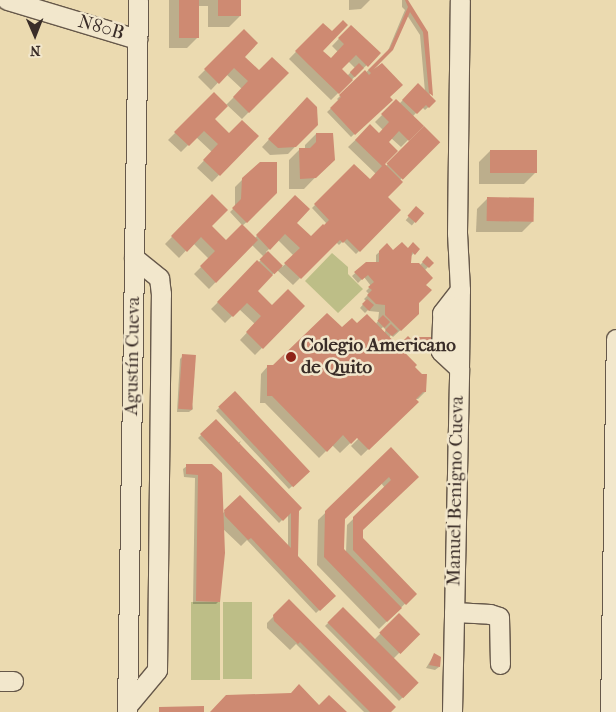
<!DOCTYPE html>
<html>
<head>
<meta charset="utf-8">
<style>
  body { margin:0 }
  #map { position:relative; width:616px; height:712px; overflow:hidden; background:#ebdab0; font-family:"IM FELL French Canon",serif }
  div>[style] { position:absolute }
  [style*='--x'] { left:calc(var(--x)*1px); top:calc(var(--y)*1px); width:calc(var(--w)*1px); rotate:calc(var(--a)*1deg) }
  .green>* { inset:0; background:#bdbe87; transform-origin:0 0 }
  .shadow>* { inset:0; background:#0003; transform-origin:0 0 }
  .building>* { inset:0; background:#ce8a72; transform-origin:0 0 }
  .roads { filter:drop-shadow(1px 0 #66584a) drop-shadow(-1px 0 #66584a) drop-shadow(0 1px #66584a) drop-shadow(0 -1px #66584a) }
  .minor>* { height:19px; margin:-9.5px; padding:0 9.5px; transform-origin:9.5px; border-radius:9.5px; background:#f2e7cc }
  .dots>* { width:14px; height:14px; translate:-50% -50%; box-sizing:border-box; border:2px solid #f2e7cc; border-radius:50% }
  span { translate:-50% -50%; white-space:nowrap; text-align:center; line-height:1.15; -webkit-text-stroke:5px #f2e7cc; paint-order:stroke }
  .street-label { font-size:19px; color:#3a2d28 }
  .poi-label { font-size:19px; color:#3a2d28; font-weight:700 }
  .left { translate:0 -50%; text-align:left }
  .north { position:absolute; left:10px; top:10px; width:50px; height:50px; -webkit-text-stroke:4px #f2e7cc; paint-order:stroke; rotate:179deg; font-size:14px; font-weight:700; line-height:20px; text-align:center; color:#3a2d28 }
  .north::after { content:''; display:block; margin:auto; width:18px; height:22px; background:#3a2d28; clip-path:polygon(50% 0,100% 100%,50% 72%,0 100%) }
</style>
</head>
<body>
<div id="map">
  <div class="green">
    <div style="clip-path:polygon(332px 253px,348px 267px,348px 274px,363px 289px,338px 313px,305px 281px)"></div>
    <div style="left:191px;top:602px;width:29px;height:78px"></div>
    <div style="left:223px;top:602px;width:29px;height:77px"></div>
  </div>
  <div class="shadow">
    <div style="clip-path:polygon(169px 0,240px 0,240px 16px,229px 27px,208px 27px,208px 6px,198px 6px,198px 37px,187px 48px,169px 48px)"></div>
    <div style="clip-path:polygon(349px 0,370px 0,361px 9px,349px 10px)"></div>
    <div style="clip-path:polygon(evenodd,402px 0,407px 0,426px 32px,430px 97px,435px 101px,425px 110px,422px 107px,412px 117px,422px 126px,401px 147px,391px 138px,387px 142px,383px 164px,386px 166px,424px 128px,438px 142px,400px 180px,386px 197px,400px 210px,356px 254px,343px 241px,339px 245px,336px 242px,293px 285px,277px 270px,256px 291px,272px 307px,303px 306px,255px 355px,240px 340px,255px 324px,239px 309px,225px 323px,211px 309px,264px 257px,252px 245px,209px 289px,194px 274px,209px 259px,193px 243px,179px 258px,165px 244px,212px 196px,210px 226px,223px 245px,242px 225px,230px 212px,235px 207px,235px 187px,243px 179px,249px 220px,242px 226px,255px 238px,295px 197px,295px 223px,311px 238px,327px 224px,312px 208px,354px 166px,370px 181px,376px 174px,348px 147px,370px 126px,379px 135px,383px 130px,375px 122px,396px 101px,399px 104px,418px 85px,425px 92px,420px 35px,407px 15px,392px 50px,374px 69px,382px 64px,389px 97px,391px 100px,351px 137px,327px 112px,339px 101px,337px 99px,340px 96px,387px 53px,405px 10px,402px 7px,402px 0,278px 240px,294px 256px,282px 267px,266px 252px,278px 240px)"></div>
    <div style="clip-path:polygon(evenodd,323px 24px,321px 51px,331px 60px,338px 52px,332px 46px,351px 26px,379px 53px,331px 100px,289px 59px,323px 24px,348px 61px,355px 68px,347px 76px,340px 69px,348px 61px)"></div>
    <div style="clip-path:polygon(244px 31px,243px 57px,259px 72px,287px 73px,242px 119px,227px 105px,213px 119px,229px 134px,257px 136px,212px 182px,197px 168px,212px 152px,196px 137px,181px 152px,168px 140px,214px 94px,226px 105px,242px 89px,226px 74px,211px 90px,198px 77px)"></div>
    <div style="clip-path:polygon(300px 106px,317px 124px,288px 154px,270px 155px,262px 147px)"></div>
    <div style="clip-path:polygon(316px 134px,333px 159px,304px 189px,289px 189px,289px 160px,300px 149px,305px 149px,305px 145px)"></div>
    <div style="clip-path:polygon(490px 151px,535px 173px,524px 184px,479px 184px,479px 162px)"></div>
    <div style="clip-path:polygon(487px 199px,533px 221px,522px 232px,476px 232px,477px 209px)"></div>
    <div style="left:416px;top:208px;width:8px;height:16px;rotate:40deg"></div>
    <div style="clip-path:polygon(evenodd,387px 245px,393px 252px,418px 249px,410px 257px,410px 264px,420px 265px,427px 258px,432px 263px,425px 270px,425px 285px,418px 302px,418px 314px,393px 337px,391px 335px,389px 338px,398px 348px,408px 338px,412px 342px,415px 338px,434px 342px,409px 342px,410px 345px,402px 352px,413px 367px,425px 392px,418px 399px,414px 399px,417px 402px,361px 456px,351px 446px,375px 422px,373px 421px,340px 453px,332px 445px,319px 458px,265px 403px,260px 403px,261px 374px,268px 366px,273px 366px,342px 329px,357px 324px,375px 325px,378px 321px,379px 312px,369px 311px,369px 309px,365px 313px,360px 308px,366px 301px,364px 299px,369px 294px,366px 291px,371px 286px,364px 277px,358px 283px,352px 276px,366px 263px,376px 263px,376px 255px,387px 245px,383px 327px,386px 330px,384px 333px,380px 330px,383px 327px)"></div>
    <div style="clip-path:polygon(412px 344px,434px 344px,433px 346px)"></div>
    <div style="clip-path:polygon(183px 356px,193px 409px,189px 412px,177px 412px,180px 359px)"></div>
    <div style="left:235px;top:393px;width:107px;height:26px;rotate:47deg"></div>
    <div style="clip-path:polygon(216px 421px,238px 443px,241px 441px,239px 444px,298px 511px,297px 557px,334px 596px,316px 613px,247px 540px,241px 546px,221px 527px,219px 601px,216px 604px,193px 604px,195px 478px,184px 477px,183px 469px,187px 466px,212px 465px,221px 515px,240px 497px,288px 547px,288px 514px,279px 523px,198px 438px)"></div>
    <div style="clip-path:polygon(evenodd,391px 449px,418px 477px,362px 530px,362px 539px,415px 594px,379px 629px,317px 565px,318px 520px,391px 449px,381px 483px,385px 488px,347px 525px,346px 553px,343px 549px,344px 519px,381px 483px)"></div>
    <div style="clip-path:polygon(289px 601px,390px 712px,364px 712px,296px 644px,290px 650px,267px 628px,267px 623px)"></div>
    <div style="clip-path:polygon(343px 608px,374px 640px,399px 615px,418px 634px,393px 659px,417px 683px,399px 701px,325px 626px)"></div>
    <div style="clip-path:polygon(434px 655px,439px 667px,435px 670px,426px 668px)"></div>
  </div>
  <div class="building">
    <div style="left:179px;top:0;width:20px;height:38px"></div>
    <div style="left:218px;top:0;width:23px;height:16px"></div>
    <div style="clip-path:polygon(405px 0,408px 0,428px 32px,433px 96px,429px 93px,423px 32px,410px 12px,393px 50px,373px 70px,382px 63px,403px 85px,390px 97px,393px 100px,355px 135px,330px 108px,341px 97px,339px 95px,365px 70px,369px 75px,371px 73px,368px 70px,390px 48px,408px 7px)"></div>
    <div style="clip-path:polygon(343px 20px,348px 25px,323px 51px,331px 58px,344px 44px,338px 38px,351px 25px,381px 53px,368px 67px,356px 55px,342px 69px,353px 80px,339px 94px,309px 65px,314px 60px,309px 65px,295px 51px,323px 23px,332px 31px)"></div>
    <div style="clip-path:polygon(244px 29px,258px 43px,245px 57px,259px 70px,272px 57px,289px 73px,249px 113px,233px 97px,248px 81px,234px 68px,219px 84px,204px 69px)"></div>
    <div style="left:359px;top:63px;width:7px;height:13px;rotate:45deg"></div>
    <div style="clip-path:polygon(418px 83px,436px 101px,429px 108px,426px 105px,417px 114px,402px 100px)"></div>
    <div style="clip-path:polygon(214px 92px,228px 106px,215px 119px,229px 133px,242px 120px,259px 136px,220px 176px,203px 160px,218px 144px,204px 131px,189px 146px,174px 132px)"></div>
    <div style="clip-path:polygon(307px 97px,317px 107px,318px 125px,296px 147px,278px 148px,268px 139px)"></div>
    <div style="clip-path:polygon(396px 99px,424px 126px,409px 141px,399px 131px,389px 142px,398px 151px,385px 164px,403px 182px,388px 197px,401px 210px,360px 252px,347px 239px,343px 243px,340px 240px,301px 279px,284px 263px,300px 248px,285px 234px,270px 250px,256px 235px,295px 195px,310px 209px,297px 223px,311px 236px,323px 224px,328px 229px,324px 225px,329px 220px,314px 204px,354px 164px,370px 179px,382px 166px,355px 140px,370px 124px,379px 133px,389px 122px,381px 114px)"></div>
    <div style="left:424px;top:126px;width:23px;height:53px;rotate:45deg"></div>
    <div style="clip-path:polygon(316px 133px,333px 133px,335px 160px,316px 178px,300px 179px,299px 148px,310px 148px,316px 142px)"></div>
    <div style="left:490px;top:150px;width:47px;height:23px"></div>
    <div style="clip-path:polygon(260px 162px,277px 162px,277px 193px,247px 223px,232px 208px,241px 199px,242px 178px)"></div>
    <div style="clip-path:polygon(212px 194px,228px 210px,212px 226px,226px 240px,242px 224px,258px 240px,216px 283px,200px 266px,215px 251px,201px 237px,187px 252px,171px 236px)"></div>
    <div style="left:487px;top:197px;width:47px;height:24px;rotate:1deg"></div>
    <div style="left:416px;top:206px;width:11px;height:13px;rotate:41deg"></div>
    <div style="clip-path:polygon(402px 242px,408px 248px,413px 242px,420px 249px,415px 255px,412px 252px,411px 263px,419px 263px,433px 278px,426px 285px,432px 290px,419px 303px,419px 314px,401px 331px,385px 315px,385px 305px,376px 304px,367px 295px,372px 290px,368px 287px,374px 282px,368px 275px,362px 280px,354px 272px,366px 262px,379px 262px,379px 251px,387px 243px,393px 250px)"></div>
    <div style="left:268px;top:251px;width:21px;height:12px;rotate:45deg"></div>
    <div style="clip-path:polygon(427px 256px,434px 263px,429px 268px,422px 262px)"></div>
    <div style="clip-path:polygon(257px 260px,273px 275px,258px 291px,272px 305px,288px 289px,305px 306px,263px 349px,246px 332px,261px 316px,247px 303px,233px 317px,217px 302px)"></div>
    <div style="clip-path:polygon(367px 299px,374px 305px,369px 311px,362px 304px)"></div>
    <div style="clip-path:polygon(327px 313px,342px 327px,352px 318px,357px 323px,367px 314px,417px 365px,415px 367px,422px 374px,427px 374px,426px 392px,423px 392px,416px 399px,419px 402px,369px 450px,357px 438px,351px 444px,343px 435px,327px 452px,272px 396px,267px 396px,267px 365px,273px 365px)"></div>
    <div style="left:383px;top:315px;width:10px;height:8px;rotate:45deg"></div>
    <div style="clip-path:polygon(391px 324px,398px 331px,392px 336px,385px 330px)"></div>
    <div style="left:408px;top:336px;width:8px;height:13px;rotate:45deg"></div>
    <div style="left:415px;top:337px;width:22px;height:6px"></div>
    <div style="left:182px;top:354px;width:14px;height:55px;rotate:4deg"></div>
    <div style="left:235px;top:391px;width:110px;height:23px;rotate:47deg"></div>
    <div style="clip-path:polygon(216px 419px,302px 508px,299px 511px,298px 556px,336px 596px,320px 611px,251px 538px,248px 540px,225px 516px,224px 510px,240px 495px,291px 548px,291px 513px,283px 521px,200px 434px)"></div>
    <div style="clip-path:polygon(391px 447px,419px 477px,363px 530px,363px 538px,417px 594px,406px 605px,353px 550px,353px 517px,391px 480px,389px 477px,345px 519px,344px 549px,402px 608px,387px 622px,324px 557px,325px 511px)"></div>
    <div style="clip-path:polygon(186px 464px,212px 464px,222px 473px,225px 553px,220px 602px,196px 601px,198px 475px,186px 474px)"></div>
    <div style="clip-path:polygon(289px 599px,396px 707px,391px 712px,370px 712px,300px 642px,298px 644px,274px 621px,273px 615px)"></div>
    <div style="left:343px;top:607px;width:107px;height:22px;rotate:45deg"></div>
    <div style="left:399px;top:613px;width:30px;height:28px;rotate:45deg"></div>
    <div style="clip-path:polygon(434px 653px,441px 657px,440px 667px,429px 665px)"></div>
    <div style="clip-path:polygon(299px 684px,319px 705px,329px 695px,347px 712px,210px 712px,226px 695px,291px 693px)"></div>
    <div style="clip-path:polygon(204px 706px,204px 712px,159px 712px,159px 707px)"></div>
  </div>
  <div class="roads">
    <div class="minor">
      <div style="--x:7;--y:0;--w:136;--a:16.7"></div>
      <div style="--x:459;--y:368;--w:25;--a:-137"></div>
      <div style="--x:441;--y:351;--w:38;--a:-88"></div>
      <div style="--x:442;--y:313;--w:29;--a:-52"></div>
      <div style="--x:454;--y:612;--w:36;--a:3"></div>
      <div style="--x:490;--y:614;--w:9;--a:18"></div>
      <div style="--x:499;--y:617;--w:47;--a:88.8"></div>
      <div style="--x:0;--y:681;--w:13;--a:0"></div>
      <div style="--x:127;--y:706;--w:47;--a:-50.2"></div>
      <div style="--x:157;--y:670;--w:376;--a:-89.4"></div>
      <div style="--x:161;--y:294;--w:16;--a:-97"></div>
      <div style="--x:159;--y:278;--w:32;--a:-141"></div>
      <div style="--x:127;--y:712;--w:712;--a:-89.11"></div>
      <div style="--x:452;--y:712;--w:344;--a:-88.8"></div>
      <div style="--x:459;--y:368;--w:78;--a:-89.3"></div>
      <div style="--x:460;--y:290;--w:57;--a:-93"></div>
      <div style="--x:457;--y:233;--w:233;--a:-89.3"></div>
      <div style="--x:610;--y:712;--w:373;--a:-89.1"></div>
    </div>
  </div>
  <div class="dots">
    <div style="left:291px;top:357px;background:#8f2418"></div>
  </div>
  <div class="street-label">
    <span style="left:101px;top:28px;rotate:16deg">N80B</span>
    <span style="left:133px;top:356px;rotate:-89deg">Agustín Cueva</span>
    <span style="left:456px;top:491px;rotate:-89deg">Manuel Benigno Cueva</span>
  </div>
  <div class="poi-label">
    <span class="left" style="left:301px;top:357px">Colegio Americano<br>de Quito</span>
  </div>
  <div class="north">N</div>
</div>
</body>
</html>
